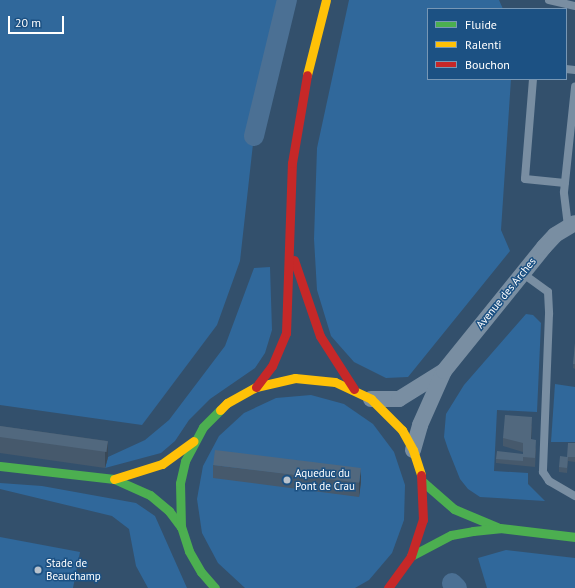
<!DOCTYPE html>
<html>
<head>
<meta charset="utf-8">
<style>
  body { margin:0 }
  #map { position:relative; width:575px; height:588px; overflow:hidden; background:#33506c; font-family:"PT Sans",sans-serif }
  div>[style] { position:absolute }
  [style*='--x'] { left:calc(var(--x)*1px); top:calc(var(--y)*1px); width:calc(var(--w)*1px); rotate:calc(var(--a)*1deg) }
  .green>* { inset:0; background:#30689b }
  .canal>* { height:20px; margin:-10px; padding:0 10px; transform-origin:10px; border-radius:10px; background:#4b7094 }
  .lane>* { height:8px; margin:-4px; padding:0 4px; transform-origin:4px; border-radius:4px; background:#798ea2 }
  .street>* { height:16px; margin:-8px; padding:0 8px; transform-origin:8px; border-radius:8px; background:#798ea2 }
  .fast>* { height:9px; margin:-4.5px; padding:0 4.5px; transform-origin:4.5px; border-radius:4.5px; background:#4caf50 }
  .slow>* { height:9px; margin:-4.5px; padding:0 4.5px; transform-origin:4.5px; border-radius:4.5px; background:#ffc107 }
  .jam>* { height:9px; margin:-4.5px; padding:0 4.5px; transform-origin:4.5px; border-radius:4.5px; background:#c62828 }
  .wall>* { inset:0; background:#46596c }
  .shaded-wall>* { inset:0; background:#394958 }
  .building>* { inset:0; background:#51687e; transform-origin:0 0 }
  .dots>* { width:11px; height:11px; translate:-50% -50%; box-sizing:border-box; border:2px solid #1c5183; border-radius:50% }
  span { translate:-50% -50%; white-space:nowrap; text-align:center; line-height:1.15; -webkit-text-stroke:3px #1c5183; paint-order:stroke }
  .street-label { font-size:11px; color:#fff }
  .poi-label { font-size:11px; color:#fff }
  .left { translate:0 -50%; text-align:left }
  .legend { position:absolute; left:427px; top:8px; width:140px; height:72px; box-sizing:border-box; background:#1c5183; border:1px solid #7797b5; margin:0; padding:5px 7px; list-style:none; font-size:12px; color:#fff }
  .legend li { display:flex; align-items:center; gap:8px; height:20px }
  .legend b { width:20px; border:1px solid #7797b5 }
  .scale { position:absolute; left:8px; top:16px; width:56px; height:18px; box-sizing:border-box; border:2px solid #fff; border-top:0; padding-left:5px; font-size:12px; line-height:14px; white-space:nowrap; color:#fff; -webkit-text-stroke:3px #1c5183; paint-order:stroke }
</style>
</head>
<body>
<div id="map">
  <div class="green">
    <div style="clip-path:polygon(0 0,284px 0,256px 117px,240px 261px,217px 325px,142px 425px,0 405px)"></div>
    <div style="clip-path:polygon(349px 0,499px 0,503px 9px,428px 9px,428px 79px,511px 79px,501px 230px,510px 251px,408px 377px,386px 378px,354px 362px,331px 336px,317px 290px,314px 239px,317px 148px)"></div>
    <div style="clip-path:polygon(270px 267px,272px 330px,265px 353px,255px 368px,210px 399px,189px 420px,175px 441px,161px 453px,105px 468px,108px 457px,145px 440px,169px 420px,225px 346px,254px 268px)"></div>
    <div style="clip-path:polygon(526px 314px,533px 315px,541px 323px,537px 412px,497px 410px,494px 471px,528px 473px,528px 484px,545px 501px,480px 497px,468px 489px,460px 479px,448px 449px,444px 437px,446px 414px,464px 385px)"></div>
    <div style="clip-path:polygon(555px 384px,575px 387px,575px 442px,551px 442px)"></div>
    <div style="clip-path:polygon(311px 395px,344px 404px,373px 424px,394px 452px,405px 485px,404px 520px,392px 553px,369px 580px,355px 588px,245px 588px,218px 563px,202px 533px,197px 499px,203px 466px,219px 436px,244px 413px,276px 398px)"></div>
    <div style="clip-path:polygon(0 483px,42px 486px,136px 503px,155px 516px,187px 588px,148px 588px,136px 566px,129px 529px,112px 516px,0 489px)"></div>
    <div style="clip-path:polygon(0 537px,80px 552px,73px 588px,0 588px)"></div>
    <div style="clip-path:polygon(506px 550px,575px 558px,575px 588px,487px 588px,478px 558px)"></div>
  </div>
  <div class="canal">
    <div style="--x:254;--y:136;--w:140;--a:-76.4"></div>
    <div style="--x:452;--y:583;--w:7;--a:45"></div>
  </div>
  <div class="lane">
    <div style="--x:549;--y:0;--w:27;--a:13"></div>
    <div style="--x:566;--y:69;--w:9;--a:6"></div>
    <div style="--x:533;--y:79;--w:100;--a:94.6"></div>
    <div style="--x:525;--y:179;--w:40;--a:5.7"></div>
    <div style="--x:568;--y:226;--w:34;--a:-97"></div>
    <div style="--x:564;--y:192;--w:106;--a:-84"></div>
    <div style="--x:522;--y:273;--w:32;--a:36"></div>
    <div style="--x:548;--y:292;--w:22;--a:87"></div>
    <div style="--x:549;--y:314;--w:158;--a:92.2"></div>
    <div style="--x:543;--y:472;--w:11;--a:56"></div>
    <div style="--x:549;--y:481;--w:30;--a:30"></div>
  </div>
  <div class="street">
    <div style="--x:371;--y:399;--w:28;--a:0"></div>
    <div style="--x:399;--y:399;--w:53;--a:-31.9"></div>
    <div style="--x:413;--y:450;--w:26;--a:-74"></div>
    <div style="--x:420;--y:425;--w:59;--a:-66"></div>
    <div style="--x:444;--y:371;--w:159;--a:-51.1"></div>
    <div style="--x:544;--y:247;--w:16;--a:-47"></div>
    <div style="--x:555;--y:235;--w:23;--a:-31"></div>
  </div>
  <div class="fast">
    <div style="--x:0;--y:466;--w:115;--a:6.5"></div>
    <div style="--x:114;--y:479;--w:39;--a:24"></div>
    <div style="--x:150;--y:495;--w:25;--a:40"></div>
    <div style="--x:169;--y:511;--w:20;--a:53"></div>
    <div style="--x:423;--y:482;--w:41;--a:41.1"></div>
    <div style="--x:454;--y:509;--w:47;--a:22.7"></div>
    <div style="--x:411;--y:556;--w:45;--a:-27.7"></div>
    <div style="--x:451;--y:535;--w:22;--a:-10"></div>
    <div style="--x:473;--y:531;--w:27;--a:-6"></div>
    <div style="--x:500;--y:528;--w:76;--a:6.8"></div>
    <div style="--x:215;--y:588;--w:21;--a:-131"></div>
    <div style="--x:201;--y:572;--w:24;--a:-120"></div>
    <div style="--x:189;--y:551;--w:25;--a:-108"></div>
    <div style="--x:181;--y:527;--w:44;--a:-91.3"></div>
    <div style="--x:180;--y:483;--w:23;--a:-77"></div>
    <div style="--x:185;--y:461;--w:38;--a:-62"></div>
    <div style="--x:203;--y:427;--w:24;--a:-45"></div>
  </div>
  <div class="slow">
    <div style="--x:307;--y:75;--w:77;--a:-75.8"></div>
    <div style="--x:220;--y:410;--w:10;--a:-45"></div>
    <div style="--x:227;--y:403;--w:33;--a:-29"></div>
    <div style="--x:256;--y:387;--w:40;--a:-13"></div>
    <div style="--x:295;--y:378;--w:40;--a:5.7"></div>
    <div style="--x:335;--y:382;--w:40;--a:25"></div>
    <div style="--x:371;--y:399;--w:44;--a:45"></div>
    <div style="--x:402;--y:430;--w:23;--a:61"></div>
    <div style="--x:413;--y:450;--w:26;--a:72"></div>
    <div style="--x:114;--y:479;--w:50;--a:-17.4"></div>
    <div style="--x:162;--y:464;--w:39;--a:-36"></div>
  </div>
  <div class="jam">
    <div style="--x:294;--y:260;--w:80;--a:71.1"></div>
    <div style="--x:320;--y:336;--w:63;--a:57.3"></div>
    <div style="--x:256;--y:387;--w:26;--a:-53"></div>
    <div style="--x:272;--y:366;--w:36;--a:-67"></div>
    <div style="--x:286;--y:333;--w:170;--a:-88"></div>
    <div style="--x:292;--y:163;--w:89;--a:-80.3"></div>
    <div style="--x:388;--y:588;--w:39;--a:-54"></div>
    <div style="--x:411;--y:556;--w:38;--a:-72"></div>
    <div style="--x:423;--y:520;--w:45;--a:-92.5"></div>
  </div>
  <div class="wall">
    <div style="clip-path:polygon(575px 343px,575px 369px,573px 368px)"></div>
    <div style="clip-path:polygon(0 426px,108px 441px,108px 457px,105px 468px,0 453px)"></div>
    <div style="clip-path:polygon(532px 426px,531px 439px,536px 449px,535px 467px,496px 463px,496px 459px,523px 454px,523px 452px,503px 446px,503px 438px)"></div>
    <div style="clip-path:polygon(575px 443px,575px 462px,568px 461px,567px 473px,559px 472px,559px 467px,567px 457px)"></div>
    <div style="clip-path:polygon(213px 465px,361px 482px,359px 497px,213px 478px)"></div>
  </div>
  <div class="shaded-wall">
    <div style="clip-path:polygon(532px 417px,532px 426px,531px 448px,531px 439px)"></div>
    <div style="clip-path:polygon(108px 441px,108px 457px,105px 468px,105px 452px)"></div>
    <div style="clip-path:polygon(361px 469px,361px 482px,359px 497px,359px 484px)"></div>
  </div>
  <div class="building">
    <div style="clip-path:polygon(575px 343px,575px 364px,573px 364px)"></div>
    <div style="clip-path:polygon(505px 415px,532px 417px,531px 439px,536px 440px,535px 458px,523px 457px,523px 443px,503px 438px)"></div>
    <div style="left:0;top:426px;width:109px;height:11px;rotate:8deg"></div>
    <div style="clip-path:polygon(568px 443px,575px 443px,575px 457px,568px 457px,567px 468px,559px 467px,560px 456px,567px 457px)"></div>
    <div style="left:215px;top:450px;width:147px;height:15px;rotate:7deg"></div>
    <div style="clip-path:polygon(497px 451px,523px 454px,523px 461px,496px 459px)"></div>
  </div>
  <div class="dots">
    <div style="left:287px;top:480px;background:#b8c2cc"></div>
    <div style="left:38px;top:570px;background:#b8c2cc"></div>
  </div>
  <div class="street-label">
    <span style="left:506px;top:293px;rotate:-51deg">Avenue des Arches</span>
  </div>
  <div class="poi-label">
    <span class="left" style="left:295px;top:480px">Aqueduc du<br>Pont de Crau</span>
    <span class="left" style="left:46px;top:570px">Stade de<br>Beauchamp</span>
  </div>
  <ul class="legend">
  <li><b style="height:5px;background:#4caf50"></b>Fluide</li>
  <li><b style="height:5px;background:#ffc107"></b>Ralenti</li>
  <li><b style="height:5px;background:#c62828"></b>Bouchon</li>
  </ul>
  <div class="scale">20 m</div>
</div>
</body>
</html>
